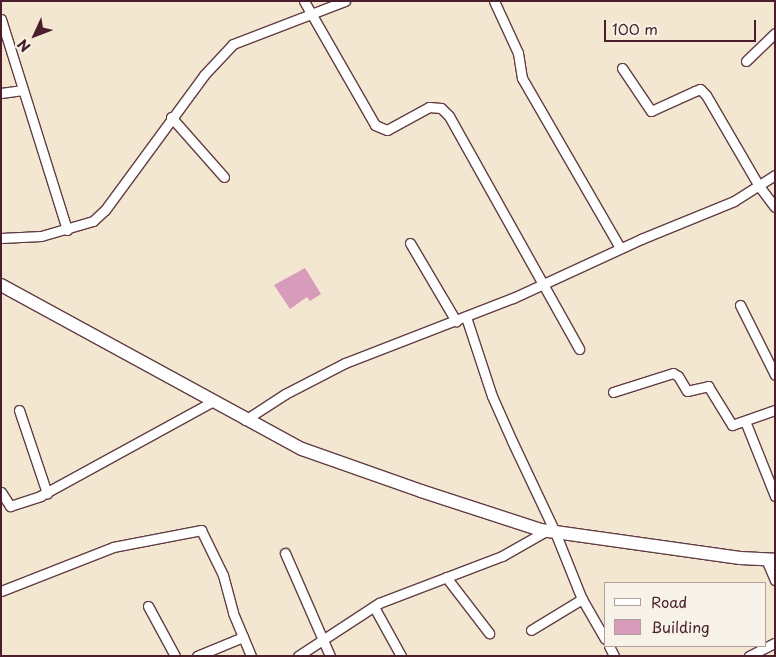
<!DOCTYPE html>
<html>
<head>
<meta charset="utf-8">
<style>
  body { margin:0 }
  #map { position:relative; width:776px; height:657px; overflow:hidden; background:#f3e7d1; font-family:"Playpen Sans",sans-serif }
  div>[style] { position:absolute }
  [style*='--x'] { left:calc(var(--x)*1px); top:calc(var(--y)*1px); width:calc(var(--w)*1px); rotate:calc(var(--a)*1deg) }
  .building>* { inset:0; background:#d69cba }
  .roads { filter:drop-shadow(1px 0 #633d44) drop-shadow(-1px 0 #633d44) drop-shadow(0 1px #633d44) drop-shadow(0 -1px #633d44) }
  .street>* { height:9px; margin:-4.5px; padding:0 4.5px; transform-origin:4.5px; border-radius:4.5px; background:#fff }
  .secondary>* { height:12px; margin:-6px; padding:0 6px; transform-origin:6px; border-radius:6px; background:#fff }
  span { translate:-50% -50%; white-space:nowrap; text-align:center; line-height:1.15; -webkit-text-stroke:4px #f7f3e8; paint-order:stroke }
  .frame { position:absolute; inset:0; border:2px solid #4a1f2b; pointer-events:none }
  .legend { position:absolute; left:604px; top:582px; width:162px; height:65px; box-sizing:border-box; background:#f7f3e8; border:1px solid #b29e9c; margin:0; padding:6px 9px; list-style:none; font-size:15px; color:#4a1f2b }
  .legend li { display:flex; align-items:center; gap:10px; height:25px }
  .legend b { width:25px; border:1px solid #b29e9c }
  .north { position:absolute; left:10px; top:10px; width:50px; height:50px; -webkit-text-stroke:4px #f7f3e8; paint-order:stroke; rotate:227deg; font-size:14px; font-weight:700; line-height:20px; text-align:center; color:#4a1f2b }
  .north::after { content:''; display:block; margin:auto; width:18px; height:22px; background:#4a1f2b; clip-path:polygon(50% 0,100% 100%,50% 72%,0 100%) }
  .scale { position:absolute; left:604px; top:20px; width:152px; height:22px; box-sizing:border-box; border:2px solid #4a1f2b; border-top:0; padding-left:6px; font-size:15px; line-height:18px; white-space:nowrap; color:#4a1f2b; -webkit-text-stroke:4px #f7f3e8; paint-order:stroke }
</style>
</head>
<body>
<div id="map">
  <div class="building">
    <div style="clip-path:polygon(305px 268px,321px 294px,310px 301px,307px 297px,290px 309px,274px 285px)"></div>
  </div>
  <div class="roads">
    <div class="street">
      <div style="--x:304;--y:1;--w:143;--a:60.2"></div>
      <div style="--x:375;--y:125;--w:13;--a:23"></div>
      <div style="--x:387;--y:130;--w:48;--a:-28.7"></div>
      <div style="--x:429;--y:107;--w:12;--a:5"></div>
      <div style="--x:441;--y:108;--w:11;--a:45"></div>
      <div style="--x:449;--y:116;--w:267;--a:60.8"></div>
      <div style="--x:494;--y:1;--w:57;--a:65.2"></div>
      <div style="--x:518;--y:53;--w:25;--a:81"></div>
      <div style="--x:522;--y:78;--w:196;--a:60"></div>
      <div style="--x:1;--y:19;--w:221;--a:72.6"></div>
      <div style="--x:746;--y:61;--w:40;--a:-44"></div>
      <div style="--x:622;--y:68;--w:52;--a:56"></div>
      <div style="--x:651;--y:111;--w:48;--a:-24.4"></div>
      <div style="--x:695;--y:91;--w:5;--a:-22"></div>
      <div style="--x:700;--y:89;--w:8;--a:45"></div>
      <div style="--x:706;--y:95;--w:105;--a:59.8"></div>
      <div style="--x:759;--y:186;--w:26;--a:53"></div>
      <div style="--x:1;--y:93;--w:22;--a:-8"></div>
      <div style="--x:171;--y:117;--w:80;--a:48.5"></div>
      <div style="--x:1;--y:238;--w:40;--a:-2.9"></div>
      <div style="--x:41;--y:236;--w:54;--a:-16.1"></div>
      <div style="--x:93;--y:221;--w:16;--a:-43"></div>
      <div style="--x:105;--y:210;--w:167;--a:-53.7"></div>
      <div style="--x:204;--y:75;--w:42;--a:-46.9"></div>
      <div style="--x:233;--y:44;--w:120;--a:-21"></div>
      <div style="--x:410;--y:243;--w:91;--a:59.5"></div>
      <div style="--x:740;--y:305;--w:78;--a:63.4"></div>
      <div style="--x:466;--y:317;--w:83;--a:71.8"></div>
      <div style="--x:492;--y:396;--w:49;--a:66"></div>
      <div style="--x:512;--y:441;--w:101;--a:64.7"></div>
      <div style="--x:555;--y:532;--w:72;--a:68.1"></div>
      <div style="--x:582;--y:599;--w:46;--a:60.1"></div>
      <div style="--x:613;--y:392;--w:63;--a:-17.6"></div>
      <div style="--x:673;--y:373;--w:6;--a:31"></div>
      <div style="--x:678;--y:376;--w:17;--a:59"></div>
      <div style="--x:687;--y:391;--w:22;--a:-13"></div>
      <div style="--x:708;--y:386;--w:46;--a:58.4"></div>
      <div style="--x:732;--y:425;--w:46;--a:-19.2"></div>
      <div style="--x:19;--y:410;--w:88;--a:71.4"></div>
      <div style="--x:245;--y:420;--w:48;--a:-33"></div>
      <div style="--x:285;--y:394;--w:68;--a:-27.3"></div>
      <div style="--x:345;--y:363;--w:180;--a:-21.2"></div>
      <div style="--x:513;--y:298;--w:141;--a:-24.7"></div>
      <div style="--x:641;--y:239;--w:100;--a:-22.2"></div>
      <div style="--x:734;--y:201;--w:49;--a:-32.4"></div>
      <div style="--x:745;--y:421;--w:81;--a:68.2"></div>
      <div style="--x:1;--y:492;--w:17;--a:57"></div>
      <div style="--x:10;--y:506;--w:32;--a:-18"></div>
      <div style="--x:40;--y:496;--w:196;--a:-28.7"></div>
      <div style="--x:285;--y:553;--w:112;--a:66.4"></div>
      <div style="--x:766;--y:559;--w:23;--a:67"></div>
      <div style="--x:446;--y:577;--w:71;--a:52.5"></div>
      <div style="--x:1;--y:591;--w:120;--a:-21.4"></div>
      <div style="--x:113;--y:547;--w:90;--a:-10.9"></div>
      <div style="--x:201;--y:530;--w:50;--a:63.9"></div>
      <div style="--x:223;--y:575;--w:39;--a:75"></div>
      <div style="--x:233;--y:613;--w:47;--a:67.3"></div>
      <div style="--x:148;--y:606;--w:57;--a:61.6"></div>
      <div style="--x:374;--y:607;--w:56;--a:61.1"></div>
      <div style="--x:531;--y:630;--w:60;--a:-31.3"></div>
      <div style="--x:609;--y:646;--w:11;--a:63"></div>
      <div style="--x:197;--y:656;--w:50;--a:-22.4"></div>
      <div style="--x:298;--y:656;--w:97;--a:-33.2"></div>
      <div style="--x:379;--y:603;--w:132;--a:-20.9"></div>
      <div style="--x:502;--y:556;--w:51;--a:-29.6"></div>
      <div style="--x:749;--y:656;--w:29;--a:-27"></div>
    </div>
    <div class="secondary">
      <div style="--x:1;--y:285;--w:343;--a:28.6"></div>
      <div style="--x:302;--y:449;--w:126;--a:19.4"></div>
      <div style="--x:421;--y:491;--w:126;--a:18"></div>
      <div style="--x:541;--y:530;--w:201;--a:8"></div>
      <div style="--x:740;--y:558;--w:35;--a:3"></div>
    </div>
  </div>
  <div class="frame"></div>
  <ul class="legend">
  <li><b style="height:6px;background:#fff"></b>Road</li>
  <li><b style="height:14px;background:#d69cba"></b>Building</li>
  </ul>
  <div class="north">N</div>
  <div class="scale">100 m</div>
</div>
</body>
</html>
